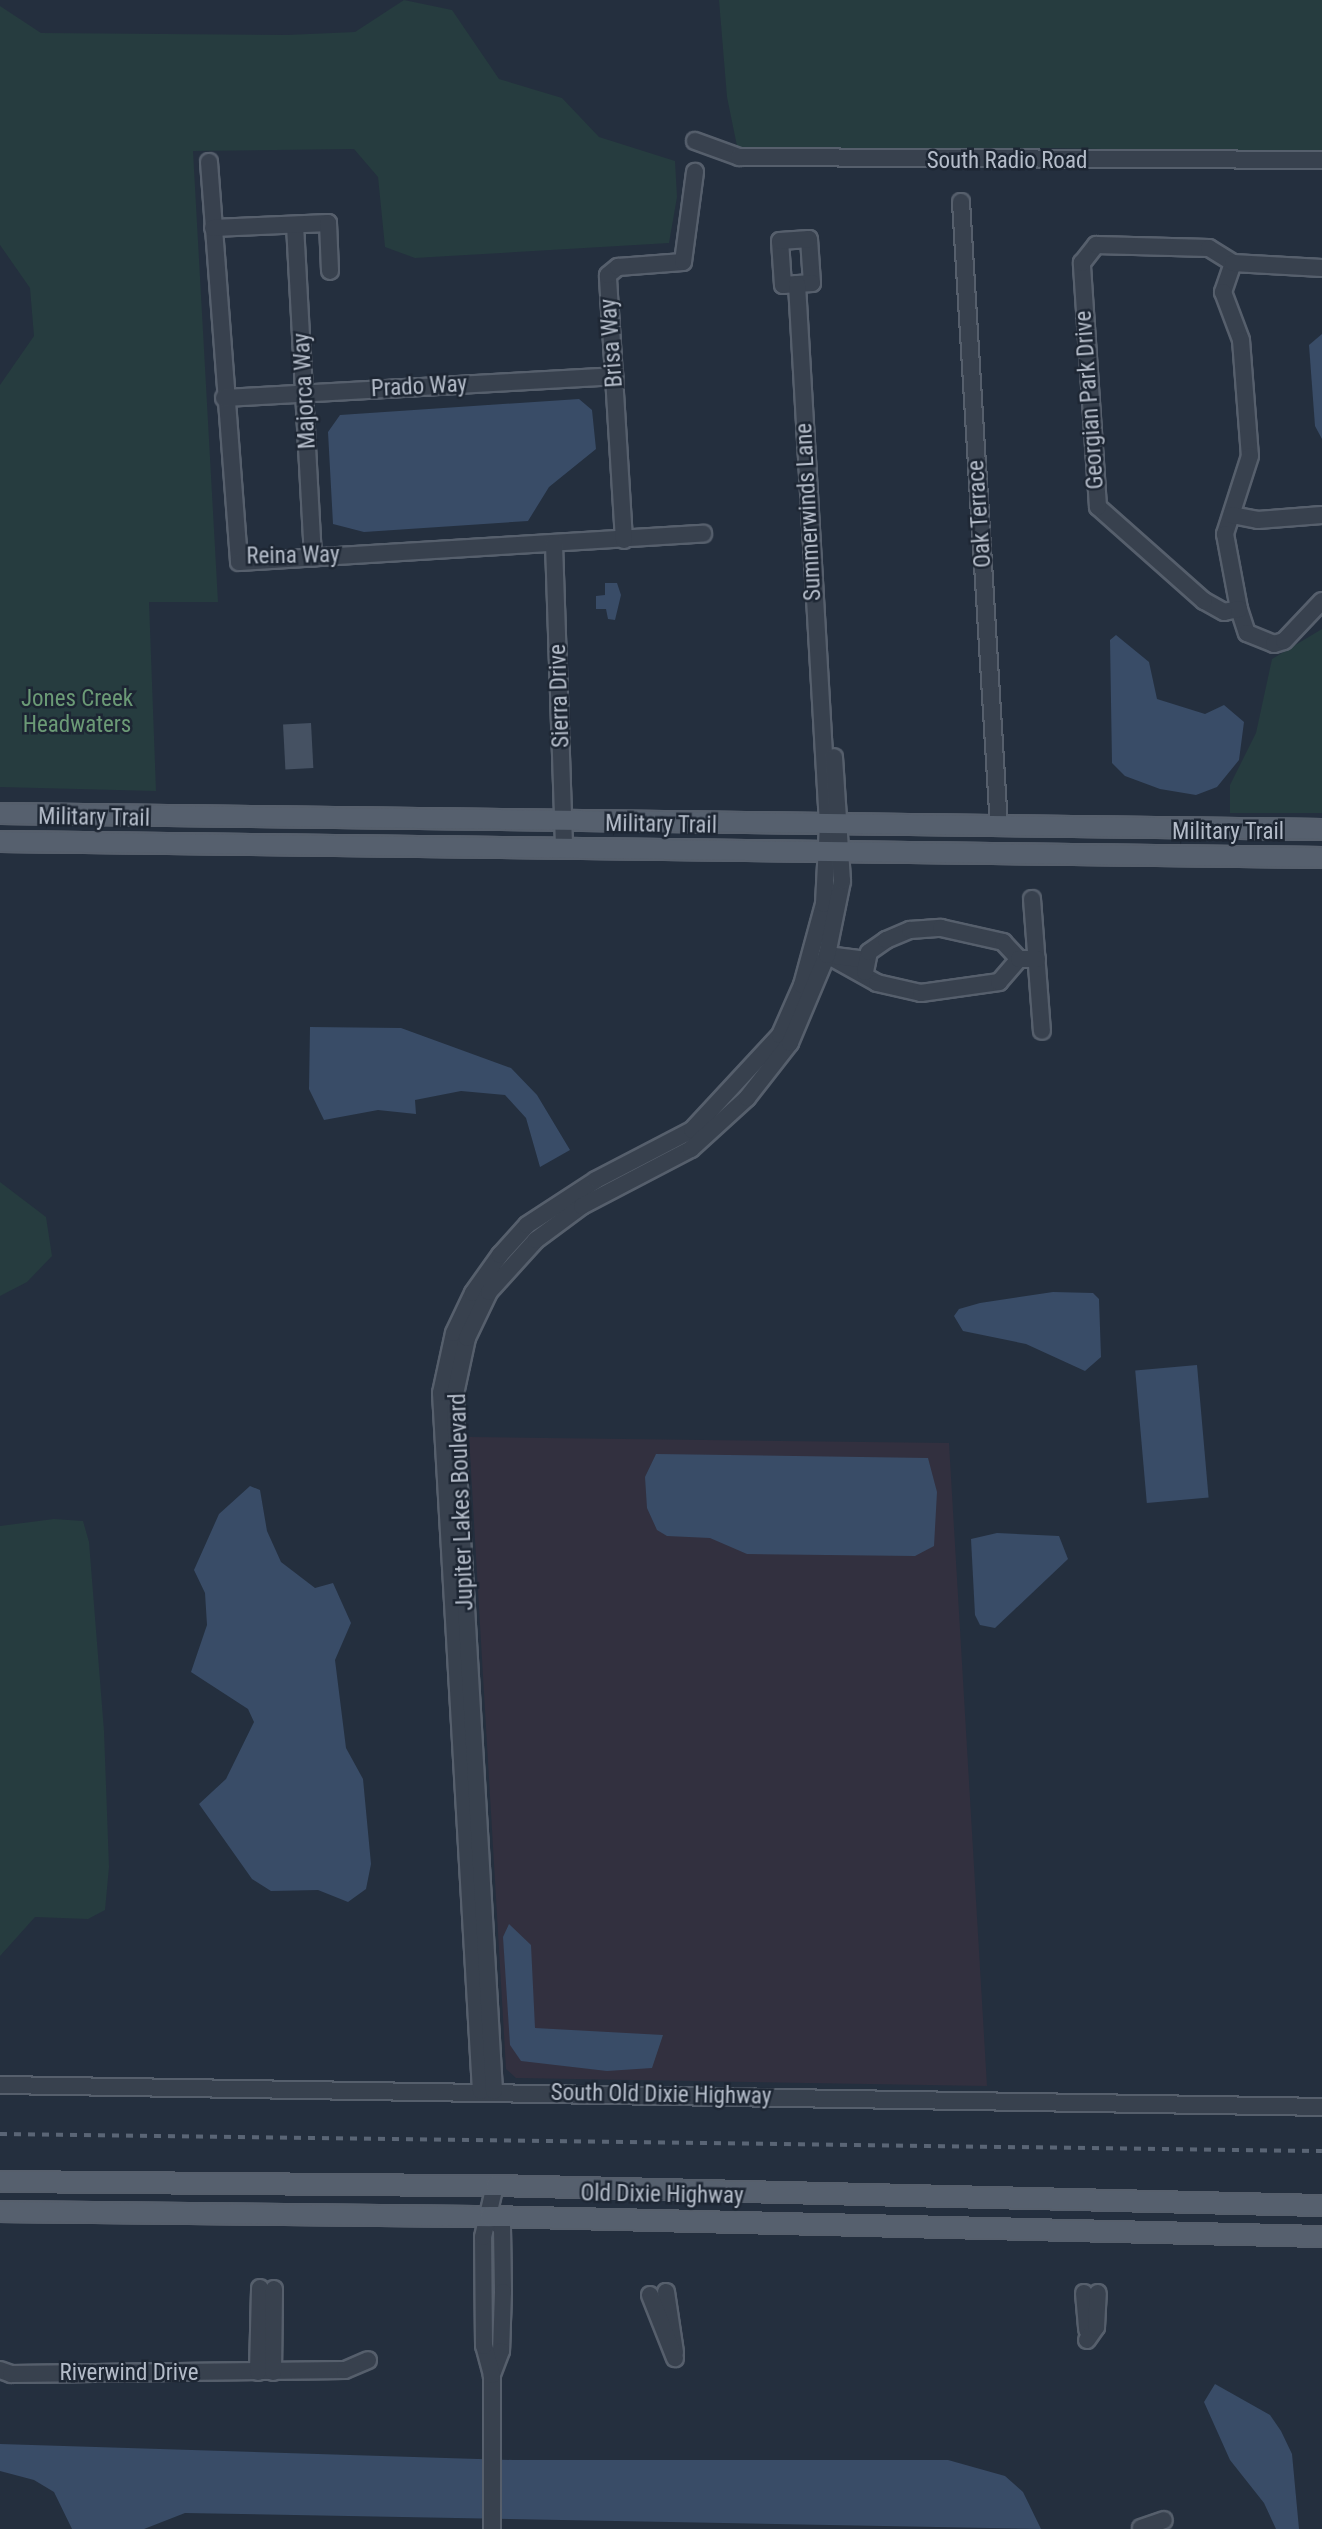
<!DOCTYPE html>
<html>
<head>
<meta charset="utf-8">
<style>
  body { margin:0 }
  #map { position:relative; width:1322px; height:2529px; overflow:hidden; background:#242f3e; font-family:"Roboto Condensed",sans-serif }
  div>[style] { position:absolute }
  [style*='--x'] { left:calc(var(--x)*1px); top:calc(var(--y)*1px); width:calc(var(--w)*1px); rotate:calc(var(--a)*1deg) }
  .medical>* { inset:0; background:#32303f }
  .green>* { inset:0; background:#263c3f }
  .water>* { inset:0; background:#394c67; transform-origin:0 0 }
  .building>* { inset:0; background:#455162; transform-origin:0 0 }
  .roads { filter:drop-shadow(2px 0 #565f6c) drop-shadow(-2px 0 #565f6c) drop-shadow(0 2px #565f6c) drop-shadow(0 -2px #565f6c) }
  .minor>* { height:16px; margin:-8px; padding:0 8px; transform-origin:8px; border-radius:8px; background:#38414e }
  .major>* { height:19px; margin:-9.5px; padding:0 9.5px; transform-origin:9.5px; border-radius:9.5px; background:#56606e }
  .rail>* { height:3.5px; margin-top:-1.75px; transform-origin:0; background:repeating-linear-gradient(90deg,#5a6575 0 7px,transparent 0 14px) }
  span { translate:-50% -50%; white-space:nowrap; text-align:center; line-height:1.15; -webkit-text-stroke:5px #1d2633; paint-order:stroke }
  .street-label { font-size:23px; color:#b4bcc9 }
  .park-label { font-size:23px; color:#6b9a76 }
</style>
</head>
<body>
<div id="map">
  <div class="medical">
    <div style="clip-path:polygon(469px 1437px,949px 1443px,987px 2086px,516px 2078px,506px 2069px)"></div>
  </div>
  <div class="green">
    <div style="clip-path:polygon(404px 0,452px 10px,499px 79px,562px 98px,599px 137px,675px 161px,677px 197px,669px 243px,415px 258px,385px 247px,378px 177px,354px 149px,193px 151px,218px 602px,149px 602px,156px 791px,0 787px,0 385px,34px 336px,30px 288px,0 245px,0 6px,41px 33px,287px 35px,355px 32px)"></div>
    <div style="clip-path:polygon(719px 0,1322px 0,1322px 153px,1046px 148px,746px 151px,737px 146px,727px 97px)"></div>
    <div style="clip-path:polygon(1322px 629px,1322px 813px,1230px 813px,1230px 785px,1256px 733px,1272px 659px)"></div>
    <div style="clip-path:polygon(0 1182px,46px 1217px,52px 1256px,27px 1282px,0 1296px)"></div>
    <div style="clip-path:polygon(54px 1519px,83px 1521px,89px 1542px,104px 1731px,109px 1867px,105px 1910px,88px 1919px,35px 1917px,0 1956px,0 1526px)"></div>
  </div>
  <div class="water">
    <div style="clip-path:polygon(1322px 334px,1322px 439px,1315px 426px,1309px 345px)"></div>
    <div style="clip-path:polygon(579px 399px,592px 410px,596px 449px,549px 487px,528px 521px,364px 532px,333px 524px,328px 432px,340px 415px)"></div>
    <div style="clip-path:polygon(605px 583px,617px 583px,621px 595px,615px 620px,608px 619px,606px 609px,596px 609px,596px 596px,605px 595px)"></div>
    <div style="clip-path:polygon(1116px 635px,1149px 662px,1157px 699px,1205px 714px,1224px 705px,1244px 722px,1239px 760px,1217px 787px,1196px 795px,1160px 789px,1125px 776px,1112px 763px,1110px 640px)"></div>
    <div style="clip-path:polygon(310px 1027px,401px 1028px,511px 1068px,537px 1095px,570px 1150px,540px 1167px,526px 1118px,505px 1095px,461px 1091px,415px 1100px,416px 1114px,378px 1110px,324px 1120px,309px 1089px)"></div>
    <div style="clip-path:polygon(1053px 1292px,1093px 1293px,1099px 1299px,1101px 1357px,1085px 1371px,1026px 1344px,963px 1331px,954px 1316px,959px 1309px,980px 1303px)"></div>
    <div style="left:1197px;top:1365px;width:133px;height:62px;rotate:85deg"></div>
    <div style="clip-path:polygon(656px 1454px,928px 1458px,937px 1492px,934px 1546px,915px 1556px,747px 1554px,710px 1538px,667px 1536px,657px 1530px,647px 1508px,645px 1477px)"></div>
    <div style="clip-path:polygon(250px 1486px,260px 1490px,267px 1531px,281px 1562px,315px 1588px,333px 1583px,351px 1623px,335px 1660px,346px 1748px,363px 1779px,371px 1864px,366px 1889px,348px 1902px,318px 1890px,271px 1891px,252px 1879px,199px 1804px,226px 1779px,254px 1722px,248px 1709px,191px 1672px,207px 1625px,205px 1593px,194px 1570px,219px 1514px)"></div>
    <div style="clip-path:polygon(997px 1533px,1059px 1536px,1068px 1559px,995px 1628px,980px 1625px,975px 1615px,971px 1539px)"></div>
    <div style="clip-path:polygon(509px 1924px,531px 1945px,535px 2028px,663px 2035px,652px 2068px,607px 2071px,521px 2061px,510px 2045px,503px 1937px)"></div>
    <div style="clip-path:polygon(1215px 2384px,1270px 2415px,1281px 2431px,1292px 2454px,1299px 2529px,1276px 2529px,1264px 2503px,1230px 2460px,1204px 2402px)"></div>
    <div style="clip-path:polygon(0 2444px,513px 2460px,948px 2460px,1005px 2476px,1023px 2492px,1041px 2529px,185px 2513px,144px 2529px,72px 2529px,54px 2492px,34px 2480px,0 2471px)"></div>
  </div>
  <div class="building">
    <div style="left:311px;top:723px;width:45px;height:28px;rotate:87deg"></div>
  </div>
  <div class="roads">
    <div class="minor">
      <div style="--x:695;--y:141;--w:47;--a:20"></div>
      <div style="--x:739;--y:157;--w:583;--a:0.29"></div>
      <div style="--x:209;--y:162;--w:401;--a:85.7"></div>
      <div style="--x:239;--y:562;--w:465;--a:-3.5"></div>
      <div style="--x:961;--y:202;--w:625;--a:86.52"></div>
      <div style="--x:295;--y:225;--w:333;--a:86.9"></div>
      <div style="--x:213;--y:228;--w:115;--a:-2.5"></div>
      <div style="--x:328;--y:223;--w:48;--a:87.6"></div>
      <div style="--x:809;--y:239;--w:44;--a:86.1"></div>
      <div style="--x:812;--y:283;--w:29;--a:176"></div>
      <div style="--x:783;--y:285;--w:44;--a:-93.9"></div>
      <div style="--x:780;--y:241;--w:29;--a:-4"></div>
      <div style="--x:1233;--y:263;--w:31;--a:109"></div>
      <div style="--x:1223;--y:292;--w:51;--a:69.4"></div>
      <div style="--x:1241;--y:340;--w:116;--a:85.6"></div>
      <div style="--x:1250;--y:456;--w:82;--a:107.8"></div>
      <div style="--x:1225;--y:534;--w:76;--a:79.4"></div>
      <div style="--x:1239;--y:609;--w:25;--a:72"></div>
      <div style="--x:1247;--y:633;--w:29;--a:22"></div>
      <div style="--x:1274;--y:644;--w:10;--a:-17"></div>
      <div style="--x:1284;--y:641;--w:55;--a:-46.5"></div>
      <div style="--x:224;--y:398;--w:391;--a:-3.2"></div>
      <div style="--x:1232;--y:515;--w:26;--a:11"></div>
      <div style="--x:1258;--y:520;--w:64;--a:-4.5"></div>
      <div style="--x:624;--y:540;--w:265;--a:-93.5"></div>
      <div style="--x:608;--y:275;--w:13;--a:-39"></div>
      <div style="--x:618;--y:267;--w:65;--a:-4.4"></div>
      <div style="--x:683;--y:262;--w:91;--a:-82.4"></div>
      <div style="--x:554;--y:544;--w:304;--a:88.1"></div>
      <div style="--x:1239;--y:609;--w:15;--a:169"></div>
      <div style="--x:1224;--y:612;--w:23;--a:-151"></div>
      <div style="--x:1204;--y:601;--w:142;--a:-138.4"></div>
      <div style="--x:1098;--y:507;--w:245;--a:-93.8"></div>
      <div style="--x:1082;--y:263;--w:23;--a:-52"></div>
      <div style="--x:1096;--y:245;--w:113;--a:1.5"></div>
      <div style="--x:1209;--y:248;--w:28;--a:32"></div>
      <div style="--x:1233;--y:263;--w:89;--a:3.2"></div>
      <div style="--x:1032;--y:899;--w:132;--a:85.7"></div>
      <div style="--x:827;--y:955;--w:57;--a:29.2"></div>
      <div style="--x:877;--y:983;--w:45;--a:12.8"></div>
      <div style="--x:921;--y:993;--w:79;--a:-8"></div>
      <div style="--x:999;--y:982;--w:30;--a:-49"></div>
      <div style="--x:827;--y:955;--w:38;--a:7"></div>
      <div style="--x:865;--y:972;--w:20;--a:-79"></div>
      <div style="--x:869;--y:952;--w:21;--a:-35"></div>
      <div style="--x:886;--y:940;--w:26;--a:-23"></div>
      <div style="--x:910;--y:930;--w:31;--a:-4"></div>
      <div style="--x:941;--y:928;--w:64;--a:12.7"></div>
      <div style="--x:1003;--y:942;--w:23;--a:47"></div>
      <div style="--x:1019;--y:959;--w:18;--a:0"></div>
      <div style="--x:0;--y:2085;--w:1322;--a:0.95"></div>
      <div style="--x:481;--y:2091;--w:699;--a:-93.28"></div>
      <div style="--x:441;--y:1393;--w:61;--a:-77.8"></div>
      <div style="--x:454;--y:1333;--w:44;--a:-64.6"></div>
      <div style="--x:473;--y:1293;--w:47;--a:-54.6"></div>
      <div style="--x:500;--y:1255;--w:40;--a:-48"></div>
      <div style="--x:527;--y:1225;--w:82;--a:-33.1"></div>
      <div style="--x:596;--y:1180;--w:108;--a:-27.5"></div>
      <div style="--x:692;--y:1130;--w:129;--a:-47.2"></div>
      <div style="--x:780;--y:1035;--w:55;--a:-66.3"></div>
      <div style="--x:802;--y:985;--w:84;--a:-74.8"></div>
      <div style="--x:824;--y:904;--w:80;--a:-87.1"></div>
      <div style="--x:828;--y:824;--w:541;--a:-93.29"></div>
      <div style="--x:494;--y:2091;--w:659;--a:-93.31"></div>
      <div style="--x:456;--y:1433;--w:39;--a:-91"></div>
      <div style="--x:455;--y:1394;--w:57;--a:-77.9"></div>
      <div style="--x:467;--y:1338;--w:51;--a:-64.4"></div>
      <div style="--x:489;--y:1292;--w:70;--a:-47.9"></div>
      <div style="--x:536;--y:1240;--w:57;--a:-36.5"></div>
      <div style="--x:582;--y:1206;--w:123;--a:-27.6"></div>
      <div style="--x:691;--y:1149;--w:76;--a:-42.3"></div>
      <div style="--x:747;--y:1098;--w:70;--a:-52"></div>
      <div style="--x:790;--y:1043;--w:95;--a:-67.2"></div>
      <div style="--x:827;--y:955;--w:76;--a:-78.5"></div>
      <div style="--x:842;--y:881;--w:124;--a:-93.7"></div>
      <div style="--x:489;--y:2216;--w:18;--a:43"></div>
      <div style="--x:502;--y:2228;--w:64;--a:89.1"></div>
      <div style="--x:503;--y:2292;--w:59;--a:91.9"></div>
      <div style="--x:501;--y:2351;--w:26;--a:111"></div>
      <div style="--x:666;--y:2292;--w:61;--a:81.5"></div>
      <div style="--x:1084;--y:2293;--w:37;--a:85"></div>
      <div style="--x:650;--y:2295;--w:68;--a:68.4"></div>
      <div style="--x:1087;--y:2340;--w:16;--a:-55"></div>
      <div style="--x:1096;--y:2327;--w:34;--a:-87"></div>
      <div style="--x:0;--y:2370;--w:12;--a:20"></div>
      <div style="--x:11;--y:2374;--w:334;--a:-0.7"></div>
      <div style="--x:345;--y:2370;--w:25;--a:-23"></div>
      <div style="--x:258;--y:2372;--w:84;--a:-88.6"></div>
      <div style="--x:273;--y:2372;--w:83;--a:-89.3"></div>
      <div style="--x:1141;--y:2528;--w:24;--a:-19"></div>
      <div style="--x:492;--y:2529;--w:154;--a:-90"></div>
      <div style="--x:492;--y:2375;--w:30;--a:-105"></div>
      <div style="--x:484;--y:2346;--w:109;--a:-90.5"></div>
      <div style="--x:483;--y:2237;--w:53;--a:-77"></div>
    </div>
    <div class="major">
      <div style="--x:0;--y:813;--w:1322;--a:0.69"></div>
      <div style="--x:0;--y:841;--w:1322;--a:0.69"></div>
      <div style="--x:0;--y:2181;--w:495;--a:0.5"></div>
      <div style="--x:495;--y:2185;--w:827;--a:1.39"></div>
      <div style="--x:0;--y:2211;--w:489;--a:0.6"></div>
      <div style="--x:489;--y:2216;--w:833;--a:1.38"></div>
    </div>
  </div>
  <div class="rail">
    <div style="--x:0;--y:2134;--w:1322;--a:0.74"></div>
  </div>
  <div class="street-label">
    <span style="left:1007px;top:161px">South Radio Road</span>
    <span style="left:612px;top:343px;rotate:-94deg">Brisa Way</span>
    <span style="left:419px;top:387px;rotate:-3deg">Prado Way</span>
    <span style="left:305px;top:391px;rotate:-93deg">Majorca Way</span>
    <span style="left:1090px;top:400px;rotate:-94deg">Georgian Park Drive</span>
    <span style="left:809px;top:512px;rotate:-93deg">Summerwinds Lane</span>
    <span style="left:980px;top:514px;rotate:-94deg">Oak Terrace</span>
    <span style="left:293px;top:556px;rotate:-1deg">Reina Way</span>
    <span style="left:560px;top:696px;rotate:-92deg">Sierra Drive</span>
    <span style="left:94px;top:818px;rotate:1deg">Military Trail</span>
    <span style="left:661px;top:825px;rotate:1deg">Military Trail</span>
    <span style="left:1228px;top:832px">Military Trail</span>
    <span style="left:462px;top:1502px;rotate:-92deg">Jupiter Lakes Boulevard</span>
    <span style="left:661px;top:2095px;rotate:1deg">South Old Dixie Highway</span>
    <span style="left:662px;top:2195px;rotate:1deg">Old Dixie Highway</span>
    <span style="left:129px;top:2373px">Riverwind Drive</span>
  </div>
  <div class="park-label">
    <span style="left:77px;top:712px">Jones Creek<br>Headwaters</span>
  </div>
</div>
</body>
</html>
